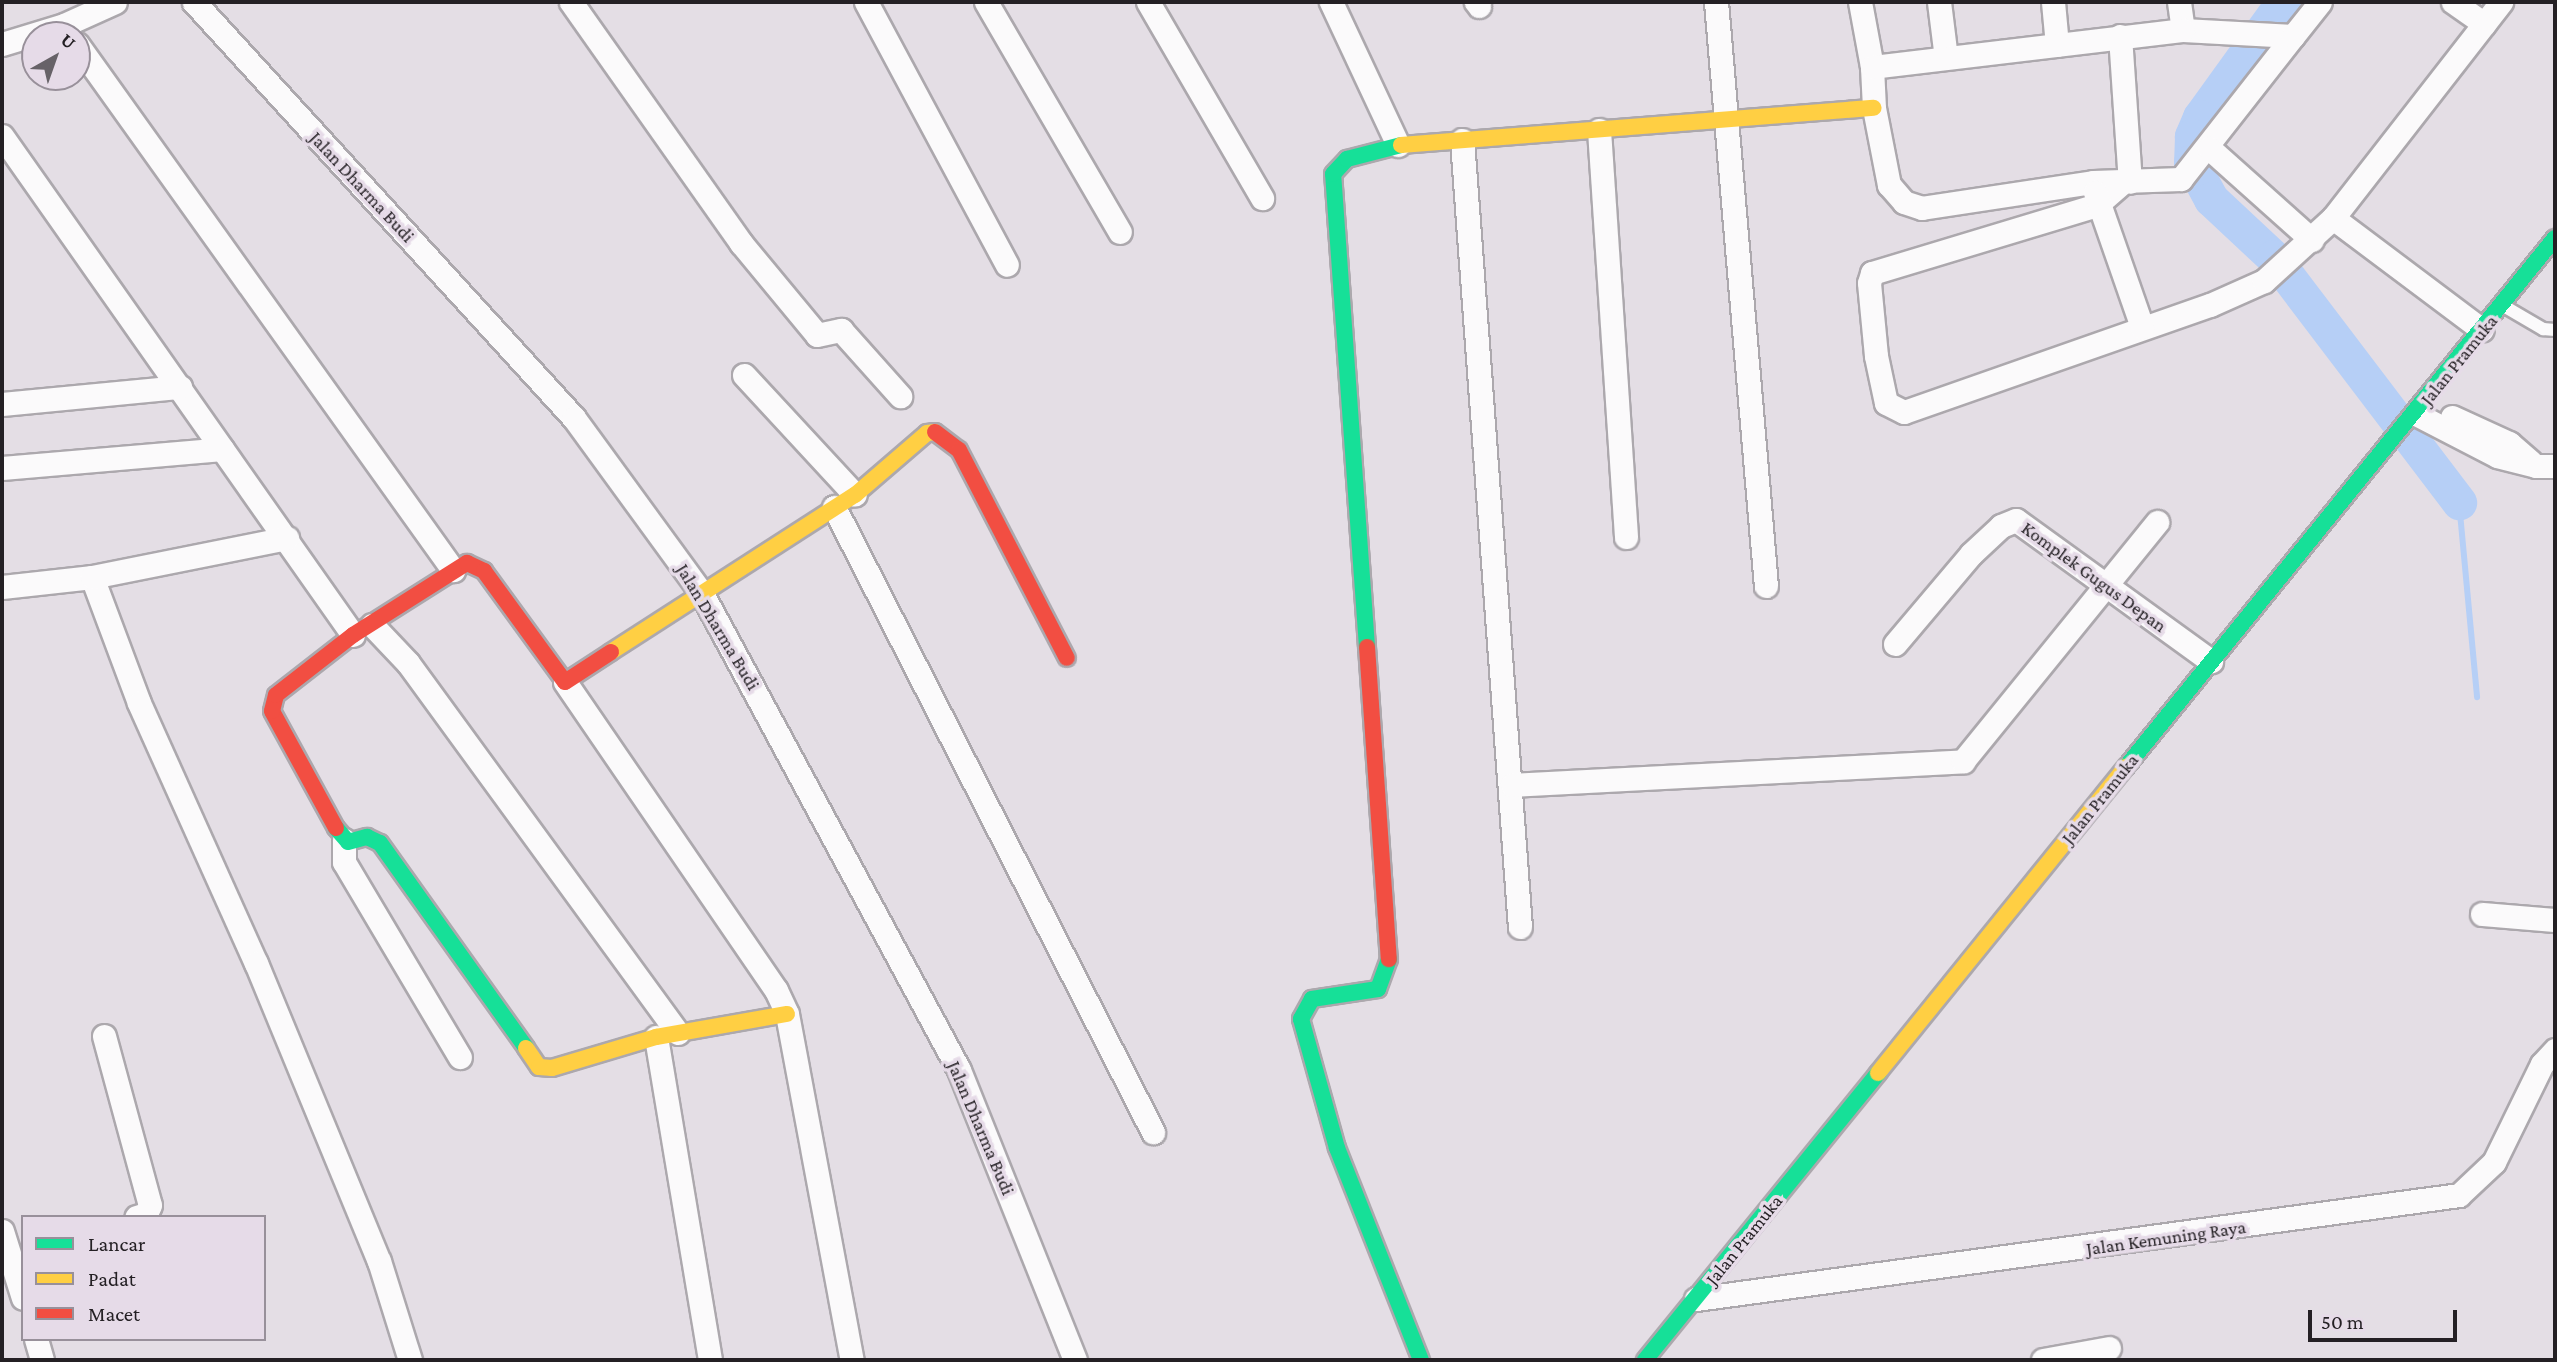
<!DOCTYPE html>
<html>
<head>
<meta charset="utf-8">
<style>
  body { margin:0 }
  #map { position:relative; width:2557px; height:1362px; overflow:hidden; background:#e4dee5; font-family:"Crimson Pro",serif }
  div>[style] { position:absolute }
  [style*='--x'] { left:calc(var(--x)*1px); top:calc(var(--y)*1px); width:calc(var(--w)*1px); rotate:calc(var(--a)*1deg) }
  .stream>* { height:6px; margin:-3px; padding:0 3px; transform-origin:3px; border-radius:3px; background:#b6cff6 }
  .river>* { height:35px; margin:-17.5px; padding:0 17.5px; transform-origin:17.5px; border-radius:17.5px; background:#b6cff6 }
  .roads { filter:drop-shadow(2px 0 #aca8ad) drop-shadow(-2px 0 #aca8ad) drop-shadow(0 2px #aca8ad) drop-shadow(0 -2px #aca8ad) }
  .lane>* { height:12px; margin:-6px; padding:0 6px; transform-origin:6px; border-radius:6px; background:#fbfafb }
  .street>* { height:23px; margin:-11.5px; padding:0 11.5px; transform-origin:11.5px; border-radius:11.5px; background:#fbfafb }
  .fast>* { height:16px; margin:-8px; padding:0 8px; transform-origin:8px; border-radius:8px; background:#16e098 }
  .slow>* { height:16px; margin:-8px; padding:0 8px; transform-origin:8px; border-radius:8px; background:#ffcf43 }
  .jam>* { height:16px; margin:-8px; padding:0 8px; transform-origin:8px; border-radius:8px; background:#f24e42 }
  span { translate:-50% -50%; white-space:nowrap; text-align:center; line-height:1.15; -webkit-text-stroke:7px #e6dbe8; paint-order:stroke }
  .street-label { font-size:19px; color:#242024 }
  .frame { position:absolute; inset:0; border:4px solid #242024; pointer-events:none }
  .legend { position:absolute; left:21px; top:1215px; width:245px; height:126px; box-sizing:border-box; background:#e6dbe8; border:2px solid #98909a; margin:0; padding:9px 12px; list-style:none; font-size:21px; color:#242024 }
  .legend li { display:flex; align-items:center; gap:14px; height:35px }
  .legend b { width:35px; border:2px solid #98909a }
  .north { position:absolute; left:21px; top:21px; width:70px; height:70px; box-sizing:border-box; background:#e6dbe8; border:2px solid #98909a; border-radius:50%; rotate:40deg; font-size:19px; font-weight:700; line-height:28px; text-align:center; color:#242024 }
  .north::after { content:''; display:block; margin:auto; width:24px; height:32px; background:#676268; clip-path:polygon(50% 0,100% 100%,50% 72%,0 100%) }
  .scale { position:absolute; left:2308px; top:1310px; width:149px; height:32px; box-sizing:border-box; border:4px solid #242024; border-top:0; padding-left:9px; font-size:21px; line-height:24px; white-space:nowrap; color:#242024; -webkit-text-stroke:5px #e6dbe8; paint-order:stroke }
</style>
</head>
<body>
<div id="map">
  <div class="stream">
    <div style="--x:2459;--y:502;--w:196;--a:84.7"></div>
  </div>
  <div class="river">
    <div style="--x:2283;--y:2;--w:142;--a:125.8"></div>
    <div style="--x:2200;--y:117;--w:21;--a:113"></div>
    <div style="--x:2192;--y:136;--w:26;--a:92"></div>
    <div style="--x:2191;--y:162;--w:42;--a:61.6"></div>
    <div style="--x:2211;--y:199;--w:85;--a:43.1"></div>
    <div style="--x:2273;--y:257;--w:308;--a:52.8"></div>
  </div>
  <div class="roads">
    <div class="lane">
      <div style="--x:2502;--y:305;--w:48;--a:30.3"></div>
      <div style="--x:2543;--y:329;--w:12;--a:5"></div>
    </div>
    <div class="street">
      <div style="--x:194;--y:2;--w:563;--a:47.59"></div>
      <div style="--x:574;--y:418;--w:215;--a:53.9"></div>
      <div style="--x:701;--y:592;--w:543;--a:61.64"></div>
      <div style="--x:959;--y:1070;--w:312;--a:68.2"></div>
      <div style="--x:571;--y:2;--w:295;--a:54.8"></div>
      <div style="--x:741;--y:243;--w:119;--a:50.4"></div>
      <div style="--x:817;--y:335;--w:25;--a:-12"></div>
      <div style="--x:841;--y:330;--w:89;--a:48.2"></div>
      <div style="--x:866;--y:2;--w:298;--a:61.8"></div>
      <div style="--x:986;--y:2;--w:266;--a:59.8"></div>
      <div style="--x:1148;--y:2;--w:227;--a:59.8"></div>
      <div style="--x:1331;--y:2;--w:158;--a:64.9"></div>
      <div style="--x:1476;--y:2;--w:5;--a:53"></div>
      <div style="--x:1716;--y:2;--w:586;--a:85.11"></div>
      <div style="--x:1860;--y:2;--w:66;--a:79.5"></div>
      <div style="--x:1939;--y:2;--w:56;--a:82.9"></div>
      <div style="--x:2053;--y:2;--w:43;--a:84.7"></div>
      <div style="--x:2179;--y:2;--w:28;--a:82"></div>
      <div style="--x:2453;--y:2;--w:38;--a:35"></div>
      <div style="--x:2183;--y:30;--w:110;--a:3.1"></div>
      <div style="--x:2293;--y:36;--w:182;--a:128.1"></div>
      <div style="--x:2181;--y:179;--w:88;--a:178"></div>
      <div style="--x:2093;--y:182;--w:173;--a:171.4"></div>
      <div style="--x:1922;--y:208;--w:19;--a:-162"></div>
      <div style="--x:1904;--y:202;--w:23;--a:-131"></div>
      <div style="--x:1889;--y:185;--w:78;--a:-101"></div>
      <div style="--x:1874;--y:108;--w:41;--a:-92.8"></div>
      <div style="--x:1872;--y:67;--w:313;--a:-6.8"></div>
      <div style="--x:2120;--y:36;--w:146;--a:86.1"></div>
      <div style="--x:2293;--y:36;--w:43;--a:-51.5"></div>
      <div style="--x:2;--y:44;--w:65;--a:-17"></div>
      <div style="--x:64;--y:25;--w:56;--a:-24.3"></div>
      <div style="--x:77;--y:44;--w:647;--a:54.44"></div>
      <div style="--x:1599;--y:130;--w:408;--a:86.2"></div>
      <div style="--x:2;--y:136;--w:610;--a:54.88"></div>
      <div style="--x:1462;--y:140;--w:789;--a:85.79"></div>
      <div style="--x:2209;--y:148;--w:138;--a:41.8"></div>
      <div style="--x:2123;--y:182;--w:35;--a:139"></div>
      <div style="--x:2097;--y:205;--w:235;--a:163.2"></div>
      <div style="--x:1872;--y:273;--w:10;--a:107"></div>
      <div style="--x:1869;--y:283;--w:73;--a:84.5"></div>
      <div style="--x:1876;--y:356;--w:48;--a:78"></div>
      <div style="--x:1886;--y:403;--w:20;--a:27"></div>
      <div style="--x:1904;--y:412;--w:324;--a:-19.3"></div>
      <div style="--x:2210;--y:305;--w:59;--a:-24"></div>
      <div style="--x:2264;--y:281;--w:93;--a:-42.4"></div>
      <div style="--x:2333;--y:218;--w:274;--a:-52.1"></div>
      <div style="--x:2095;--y:192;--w:143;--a:70.8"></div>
      <div style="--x:2333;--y:218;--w:186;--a:36.9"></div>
      <div style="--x:744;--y:375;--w:163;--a:47.2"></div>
      <div style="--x:2;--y:404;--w:179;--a:-5.5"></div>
      <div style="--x:2416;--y:414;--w:91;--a:27.4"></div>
      <div style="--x:2497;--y:456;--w:40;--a:14.4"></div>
      <div style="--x:2536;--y:466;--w:19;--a:0"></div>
      <div style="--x:2452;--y:417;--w:63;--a:24.5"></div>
      <div style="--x:2509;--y:443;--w:29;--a:41"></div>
      <div style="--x:2;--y:468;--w:221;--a:-4.9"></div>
      <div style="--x:834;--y:507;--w:702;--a:62.96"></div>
      <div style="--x:92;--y:577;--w:134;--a:69.5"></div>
      <div style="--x:139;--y:703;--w:285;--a:65.8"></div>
      <div style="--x:256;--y:963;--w:322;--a:67.6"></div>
      <div style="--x:379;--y:1261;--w:104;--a:72.6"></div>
      <div style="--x:2;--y:587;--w:91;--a:-6.3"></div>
      <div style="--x:92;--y:577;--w:199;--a:-11.3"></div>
      <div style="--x:372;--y:625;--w:52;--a:46.5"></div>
      <div style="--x:408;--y:663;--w:458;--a:53.9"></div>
      <div style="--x:1895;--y:644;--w:118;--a:-49.8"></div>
      <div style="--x:1971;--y:554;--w:41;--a:-43"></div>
      <div style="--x:2001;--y:526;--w:16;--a:-22"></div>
      <div style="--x:2016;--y:520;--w:241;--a:35.9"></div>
      <div style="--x:565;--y:682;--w:373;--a:55.6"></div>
      <div style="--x:776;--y:990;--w:26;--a:65"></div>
      <div style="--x:787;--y:1014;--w:352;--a:79.4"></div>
      <div style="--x:1512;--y:785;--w:452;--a:-3"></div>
      <div style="--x:1963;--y:761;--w:308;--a:-50.9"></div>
      <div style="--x:344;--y:840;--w:22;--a:90"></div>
      <div style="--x:344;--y:862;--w:227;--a:59.3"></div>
      <div style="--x:2482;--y:914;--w:73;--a:4.7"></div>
      <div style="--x:104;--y:1036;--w:175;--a:74.8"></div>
      <div style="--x:150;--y:1205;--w:10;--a:114"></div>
      <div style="--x:146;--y:1214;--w:10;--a:163"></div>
      <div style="--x:656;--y:1037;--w:327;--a:80.5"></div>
      <div style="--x:2;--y:1231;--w:70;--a:72.6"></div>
      <div style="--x:1696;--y:1299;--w:770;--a:-7.76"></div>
      <div style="--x:2459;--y:1195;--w:48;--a:-43.3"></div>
      <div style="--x:2494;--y:1162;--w:109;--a:-63.9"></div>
      <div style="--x:2542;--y:1064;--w:19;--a:-47"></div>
      <div style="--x:36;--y:1339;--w:22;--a:74"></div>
      <div style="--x:2043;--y:1360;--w:67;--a:-10.3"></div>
    </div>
    <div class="fast">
      <div style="--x:1367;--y:647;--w:474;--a:-94.1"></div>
      <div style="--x:1333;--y:174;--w:21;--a:-47"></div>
      <div style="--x:1347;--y:159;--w:56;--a:-14.5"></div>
      <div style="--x:2126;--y:767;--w:681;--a:-50.96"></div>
      <div style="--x:336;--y:828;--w:18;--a:49"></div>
      <div style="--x:348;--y:842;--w:20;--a:-15"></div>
      <div style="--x:367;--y:837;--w:14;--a:25"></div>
      <div style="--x:380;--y:843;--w:252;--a:54.5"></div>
      <div style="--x:1389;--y:959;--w:32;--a:110"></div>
      <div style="--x:1378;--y:989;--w:67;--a:171.4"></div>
      <div style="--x:1312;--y:999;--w:23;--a:119"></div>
      <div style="--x:1301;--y:1019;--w:134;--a:74.4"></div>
      <div style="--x:1337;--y:1148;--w:228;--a:68.4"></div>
      <div style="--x:1645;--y:1360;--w:370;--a:-50.9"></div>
    </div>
    <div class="slow">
      <div style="--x:1401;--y:145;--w:474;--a:-4.5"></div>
      <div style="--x:611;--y:652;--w:290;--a:-32.8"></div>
      <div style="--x:855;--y:495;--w:95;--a:-40.7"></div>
      <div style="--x:927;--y:433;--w:8;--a:-7"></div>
      <div style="--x:526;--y:1048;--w:23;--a:56"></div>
      <div style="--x:539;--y:1067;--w:13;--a:4"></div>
      <div style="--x:552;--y:1068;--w:109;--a:-16.6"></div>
      <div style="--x:656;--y:1037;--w:133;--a:-10"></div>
      <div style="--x:1878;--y:1073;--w:394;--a:-51"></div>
    </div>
    <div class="jam">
      <div style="--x:935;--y:432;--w:30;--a:37"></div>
      <div style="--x:959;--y:450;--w:234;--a:62.6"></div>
      <div style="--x:1367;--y:647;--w:313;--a:86"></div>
      <div style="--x:336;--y:828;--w:133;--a:-118.7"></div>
      <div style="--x:272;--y:711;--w:16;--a:-76"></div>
      <div style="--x:276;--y:695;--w:98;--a:-37.9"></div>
      <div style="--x:353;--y:635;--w:135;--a:-32.3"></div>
      <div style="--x:467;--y:563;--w:19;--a:25"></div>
      <div style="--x:484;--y:571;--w:137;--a:53.9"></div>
      <div style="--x:565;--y:682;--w:55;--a:-33.1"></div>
    </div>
  </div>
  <div class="street-label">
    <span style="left:362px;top:187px;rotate:47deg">Jalan Dharma Budi</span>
    <span style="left:2459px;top:360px;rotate:-51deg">Jalan Pramuka</span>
    <span style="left:2094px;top:577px;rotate:36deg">Komplek Gugus Depan</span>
    <span style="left:718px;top:627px;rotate:59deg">Jalan Dharma Budi</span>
    <span style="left:2100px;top:799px;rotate:-51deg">Jalan Pramuka</span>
    <span style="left:981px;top:1128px;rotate:67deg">Jalan Dharma Budi</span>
    <span style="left:2166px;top:1238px;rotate:-8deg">Jalan Kemuning Raya</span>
    <span style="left:1744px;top:1240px;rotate:-51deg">Jalan Pramuka</span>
  </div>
  <div class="frame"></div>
  <ul class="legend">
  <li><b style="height:9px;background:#16e098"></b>Lancar</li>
  <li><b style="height:9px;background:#ffcf43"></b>Padat</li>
  <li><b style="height:9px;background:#f24e42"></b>Macet</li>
  </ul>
  <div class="north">U</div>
  <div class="scale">50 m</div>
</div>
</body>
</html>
